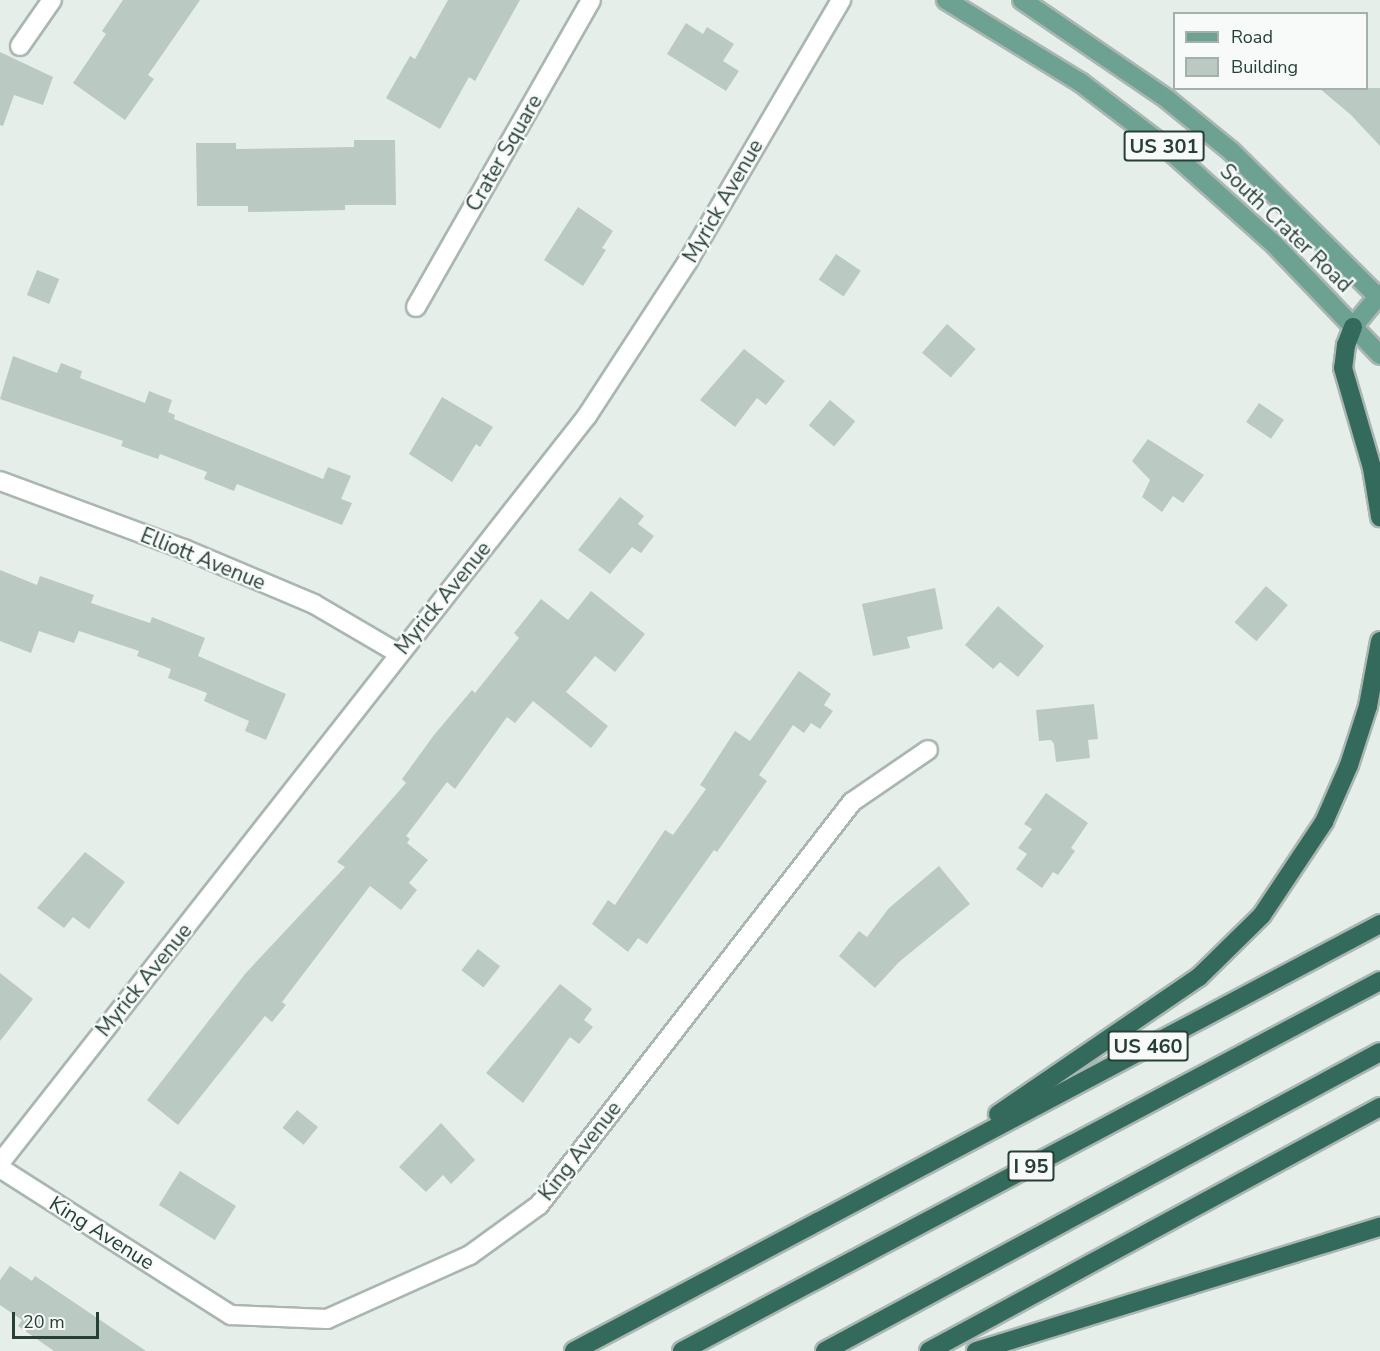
<!DOCTYPE html>
<html>
<head>
<meta charset="utf-8">
<style>
  body { margin:0 }
  #map { position:relative; width:1380px; height:1351px; overflow:hidden; background:#e6eeea; font-family:"Nunito Sans",sans-serif }
  div>[style] { position:absolute }
  [style*='--x'] { left:calc(var(--x)*1px); top:calc(var(--y)*1px); width:calc(var(--w)*1px); rotate:calc(var(--a)*1deg) }
  .building>* { inset:0; background:#bbc9c3; transform-origin:0 0 }
  .roads { filter:drop-shadow(2px 0 #a9b6b1) drop-shadow(-2px 0 #a9b6b1) drop-shadow(0 2px #a9b6b1) drop-shadow(0 -2px #a9b6b1) }
  .minor>* { height:18px; margin:-9px; padding:0 9px; transform-origin:9px; border-radius:9px; background:#fff }
  .primary>* { height:18px; margin:-9px; padding:0 9px; transform-origin:9px; border-radius:9px; background:#6da191 }
  .motorway>* { height:18px; margin:-9px; padding:0 9px; transform-origin:9px; border-radius:9px; background:#336a5c }
  span { translate:-50% -50%; white-space:nowrap; text-align:center; line-height:1.15; -webkit-text-stroke:4.5px #f7faf8; paint-order:stroke }
  .shield-label span { padding:2px 4px; background:#f7faf8; border:2px solid; border-radius:4px; -webkit-text-stroke-width:0 }
  .shield-label { font-size:20px; color:#264037; font-weight:700 }
  .street-label { font-size:21px; color:#264037 }
  .legend { position:absolute; left:1173px; top:12px; width:195px; height:78px; box-sizing:border-box; background:#f7faf8; border:2px solid #a3b0ab; margin:0; padding:8px 10px; list-style:none; font-size:18px; color:#264037 }
  .legend li { display:flex; align-items:center; gap:12px; height:30px }
  .legend b { width:30px; border:2px solid #a3b0ab }
  .scale { position:absolute; left:12px; top:1312px; width:87px; height:27px; box-sizing:border-box; border:3px solid #264037; border-top:0; padding-left:8px; font-size:18px; line-height:21px; white-space:nowrap; color:#264037; -webkit-text-stroke:4px #f7faf8; paint-order:stroke }
</style>
</head>
<body>
<div id="map">
  <div class="building">
    <div style="clip-path:polygon(123px 0,200px 0,148px 75px,154px 79px,125px 120px,73px 83px,106px 34px,102px 31px)"></div>
    <div style="clip-path:polygon(448px 0,520px 0,475px 81px,469px 77px,440px 129px,386px 98px,410px 56px,415px 59px)"></div>
    <div style="clip-path:polygon(686px 23px,703px 34px,707px 27px,734px 44px,723px 61px,739px 71px,726px 91px,667px 54px)"></div>
    <div style="clip-path:polygon(0 52px,53px 77px,43px 105px,14px 95px,3px 126px,0 125px)"></div>
    <div style="clip-path:polygon(1319px 88px,1380px 88px,1380px 146px,1351px 115px)"></div>
    <div style="clip-path:polygon(354px 140px,395px 140px,396px 205px,345px 205px,345px 210px,248px 212px,248px 206px,197px 206px,196px 143px,236px 143px,236px 149px,354px 147px)"></div>
    <div style="clip-path:polygon(578px 207px,613px 231px,602px 248px,606px 250px,583px 286px,544px 260px)"></div>
    <div style="left:836px;top:254px;width:30px;height:31px;rotate:34deg"></div>
    <div style="left:37px;top:270px;width:24px;height:27px;rotate:22deg"></div>
    <div style="left:947px;top:324px;width:38px;height:38px;rotate:41deg"></div>
    <div style="clip-path:polygon(744px 349px,785px 381px,766px 405px,757px 398px,735px 427px,700px 400px)"></div>
    <div style="clip-path:polygon(13px 356px,57px 373px,61px 363px,82px 371px,80px 378px,145px 403px,149px 391px,172px 400px,168px 412px,175px 415px,174px 419px,323px 479px,328px 467px,351px 476px,341px 499px,352px 503px,342px 525px,237px 484px,234px 491px,204px 479px,207px 472px,160px 454px,158px 459px,121px 446px,123px 441px,0 399px)"></div>
    <div style="clip-path:polygon(442px 397px,493px 427px,480px 447px,476px 444px,452px 482px,409px 454px)"></div>
    <div style="left:830px;top:400px;width:33px;height:33px;rotate:40deg"></div>
    <div style="left:1259px;top:403px;width:30px;height:23px;rotate:34deg"></div>
    <div style="clip-path:polygon(1148px 439px,1204px 475px,1183px 503px,1173px 496px,1162px 512px,1142px 497px,1150px 480px,1132px 461px)"></div>
    <div style="clip-path:polygon(620px 497px,644px 516px,638px 524px,654px 536px,641px 553px,632px 547px,610px 574px,578px 550px)"></div>
    <div style="clip-path:polygon(0 570px,37px 585px,40px 576px,94px 595px,91px 603px,150px 623px,152px 617px,205px 638px,198px 656px,286px 694px,266px 740px,245px 731px,249px 721px,204px 701px,207px 693px,168px 678px,171px 669px,137px 656px,139px 651px,79px 631px,74px 643px,39px 631px,31px 653px,0 641px)"></div>
    <div style="left:1266px;top:586px;width:29px;height:48px;rotate:41deg"></div>
    <div style="clip-path:polygon(935px 588px,943px 629px,907px 637px,910px 648px,873px 656px,862px 604px)"></div>
    <div style="clip-path:polygon(591px 591px,645px 634px,615px 672px,595px 656px,566px 692px,608px 726px,591px 748px,533px 701px,515px 723px,507px 717px,455px 789px,447px 782px,406px 836px,410px 839px,407px 843px,428px 860px,409px 883px,417px 890px,401px 910px,370px 886px,282px 1002px,286px 1005px,272px 1022px,265px 1016px,178px 1125px,147px 1100px,245px 974px,345px 867px,337px 862px,406px 783px,402px 779px,434px 735px,472px 690px,475px 693px,519px 638px,514px 633px,541px 599px,568px 620px)"></div>
    <div style="clip-path:polygon(998px 606px,1044px 646px,1018px 677px,1000px 662px,993px 669px,965px 645px)"></div>
    <div style="clip-path:polygon(799px 671px,831px 694px,824px 705px,833px 711px,820px 729px,811px 723px,804px 733px,793px 725px,759px 775px,767px 781px,717px 852px,714px 850px,647px 944px,638px 938px,628px 952px,592px 924px,608px 900px,615px 905px,665px 830px,673px 835px,706px 789px,700px 785px,735px 731px,750px 741px)"></div>
    <div style="clip-path:polygon(1094px 704px,1098px 739px,1088px 740px,1090px 758px,1056px 762px,1054px 744px,1051px 740px,1039px 741px,1036px 710px)"></div>
    <div style="clip-path:polygon(1046px 793px,1088px 823px,1071px 848px,1075px 851px,1058px 875px,1053px 872px,1042px 888px,1016px 869px,1027px 854px,1018px 848px,1032px 829px,1024px 824px)"></div>
    <div style="clip-path:polygon(85px 852px,125px 882px,89px 929px,73px 917px,64px 928px,37px 908px)"></div>
    <div style="clip-path:polygon(939px 866px,970px 904px,899px 962px,875px 988px,839px 956px,859px 931px,867px 937px,889px 908px)"></div>
    <div style="left:478px;top:949px;width:28px;height:27px;rotate:38deg"></div>
    <div style="clip-path:polygon(0 973px,33px 999px,0 1041px)"></div>
    <div style="clip-path:polygon(560px 984px,592px 1009px,584px 1020px,593px 1027px,579px 1044px,570px 1037px,523px 1103px,486px 1073px)"></div>
    <div style="left:297px;top:1110px;width:27px;height:23px;rotate:39deg"></div>
    <div style="clip-path:polygon(441px 1123px,475px 1160px,451px 1184px,443px 1175px,426px 1192px,399px 1167px)"></div>
    <div style="left:180px;top:1171px;width:66px;height:40px;rotate:32deg"></div>
    <div style="clip-path:polygon(10px 1266px,32px 1281px,35px 1276px,146px 1351px,54px 1351px,18px 1326px,22px 1320px,0 1305px,0 1280px)"></div>
  </div>
  <div class="roads">
    <div class="minor">
      <div style="--x:20;--y:46;--w:56;--a:-55.2"></div>
      <div style="--x:416;--y:307;--w:353;--a:-60.3"></div>
      <div style="--x:0;--y:481;--w:196;--a:20.3"></div>
      <div style="--x:184;--y:549;--w:141;--a:22.9"></div>
      <div style="--x:314;--y:604;--w:97;--a:30.3"></div>
      <div style="--x:0;--y:1163;--w:950;--a:-51.84"></div>
      <div style="--x:587;--y:416;--w:185;--a:-56.9"></div>
      <div style="--x:688;--y:261;--w:303;--a:-59.6"></div>
      <div style="--x:0;--y:1168;--w:274;--a:32.5"></div>
      <div style="--x:231;--y:1315;--w:96;--a:2.4"></div>
      <div style="--x:327;--y:1319;--w:157;--a:-24.1"></div>
      <div style="--x:470;--y:1255;--w:85;--a:-35.9"></div>
      <div style="--x:539;--y:1205;--w:510;--a:-52.16"></div>
      <div style="--x:852;--y:802;--w:92;--a:-34.4"></div>
    </div>
    <div class="primary">
      <div style="--x:946;--y:0;--w:157;--a:31.5"></div>
      <div style="--x:1080;--y:82;--w:111;--a:37.3"></div>
      <div style="--x:1168;--y:149;--w:144;--a:41.9"></div>
      <div style="--x:1275;--y:245;--w:152;--a:46.3"></div>
      <div style="--x:1022;--y:0;--w:176;--a:34.3"></div>
      <div style="--x:1167;--y:99;--w:82;--a:39.1"></div>
      <div style="--x:1231;--y:151;--w:210;--a:44.8"></div>
      <div style="--x:1353;--y:327;--w:43;--a:-50.7"></div>
    </div>
    <div class="motorway">
      <div style="--x:1353;--y:327;--w:19;--a:111"></div>
      <div style="--x:1346;--y:345;--w:23;--a:97"></div>
      <div style="--x:1343;--y:368;--w:104;--a:73.8"></div>
      <div style="--x:1372;--y:468;--w:50;--a:80.7"></div>
      <div style="--x:998;--y:1114;--w:243;--a:-34.3"></div>
      <div style="--x:1199;--y:977;--w:88;--a:-44.5"></div>
      <div style="--x:1262;--y:915;--w:112;--a:-56.3"></div>
      <div style="--x:1324;--y:822;--w:62;--a:-66.3"></div>
      <div style="--x:1349;--y:765;--w:62;--a:-72.1"></div>
      <div style="--x:1368;--y:706;--w:66;--a:-79.5"></div>
      <div style="--x:574;--y:1351;--w:912;--a:-27.91"></div>
      <div style="--x:682;--y:1351;--w:790;--a:-27.93"></div>
      <div style="--x:825;--y:1351;--w:630;--a:-28.31"></div>
      <div style="--x:929;--y:1351;--w:513;--a:-28.41"></div>
      <div style="--x:976;--y:1351;--w:423;--a:-17.1"></div>
    </div>
  </div>
  <div class="shield-label">
    <span style="left:1164px;top:146px">US 301</span>
    <span style="left:1148px;top:1046px">US 460</span>
    <span style="left:1031px;top:1166px">I 95</span>
  </div>
  <div class="street-label">
    <span style="left:504px;top:153px;rotate:-60deg">Crater Square</span>
    <span style="left:723px;top:201px;rotate:-60deg">Myrick Avenue</span>
    <span style="left:1286px;top:228px;rotate:44deg">South Crater Road</span>
    <span style="left:203px;top:559px;rotate:22deg">Elliott Avenue</span>
    <span style="left:443px;top:598px;rotate:-51deg">Myrick Avenue</span>
    <span style="left:144px;top:980px;rotate:-51deg">Myrick Avenue</span>
    <span style="left:580px;top:1151px;rotate:-52deg">King Avenue</span>
    <span style="left:102px;top:1233px;rotate:32deg">King Avenue</span>
  </div>
  <ul class="legend">
  <li><b style="height:8px;background:#6da191"></b>Road</li>
  <li><b style="height:16px;background:#bbc9c3"></b>Building</li>
  </ul>
  <div class="scale">20 m</div>
</div>
</body>
</html>
